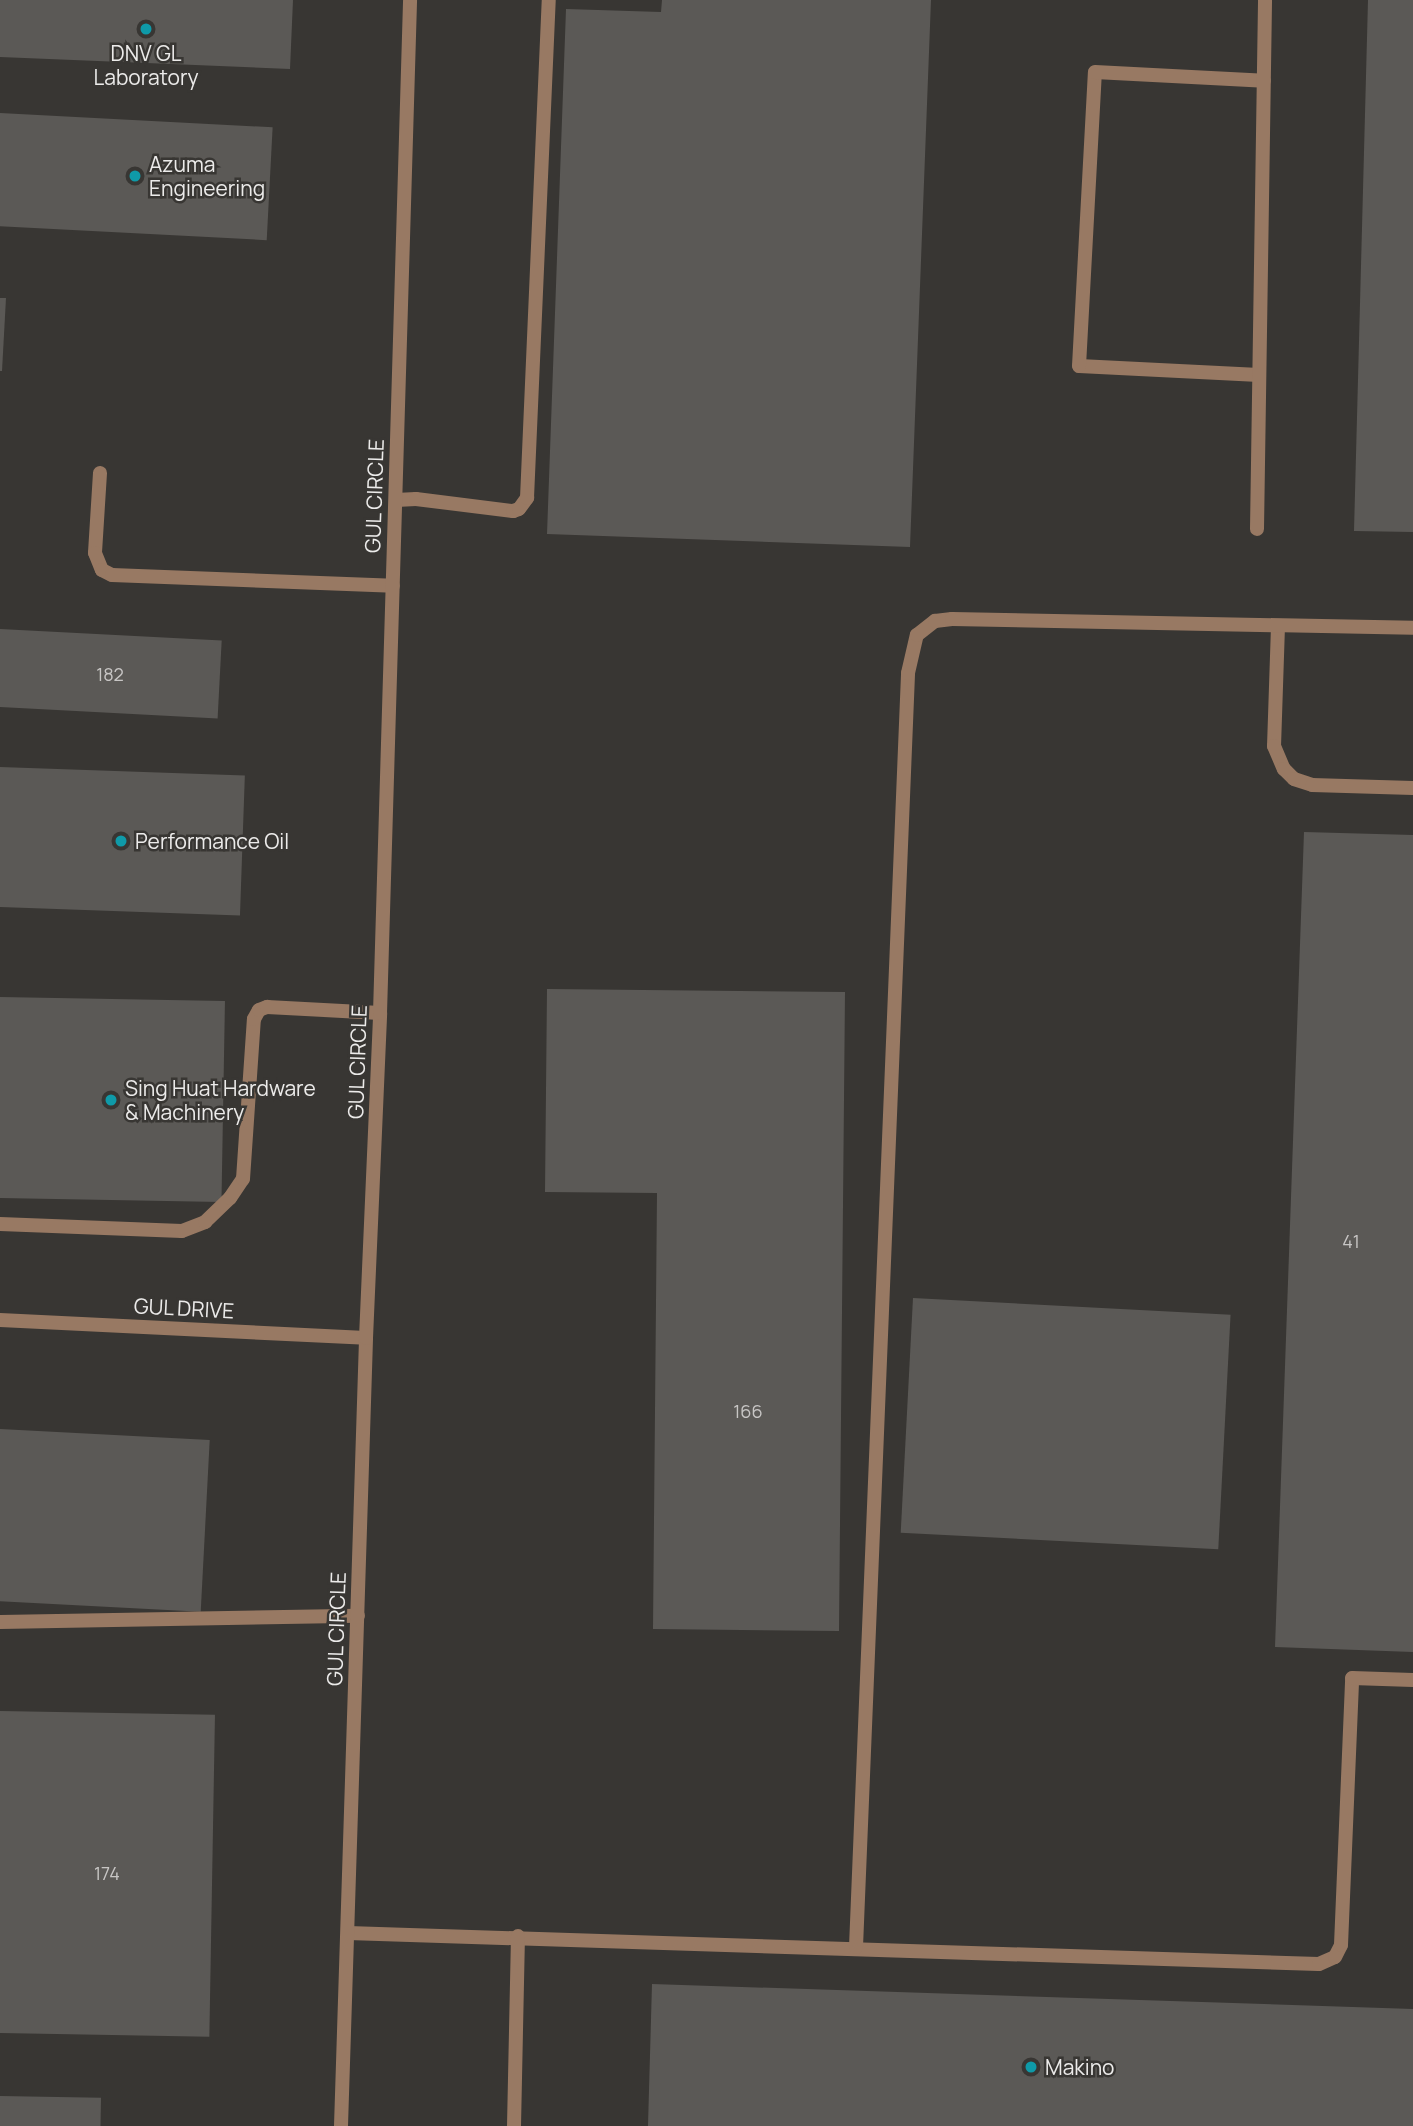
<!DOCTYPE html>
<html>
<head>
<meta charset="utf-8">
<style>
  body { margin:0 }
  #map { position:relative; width:1413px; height:2126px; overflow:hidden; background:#383633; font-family:Manrope,sans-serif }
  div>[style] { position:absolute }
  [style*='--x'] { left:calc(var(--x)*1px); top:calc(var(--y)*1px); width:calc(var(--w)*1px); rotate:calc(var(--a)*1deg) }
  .building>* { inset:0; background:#5b5956; transform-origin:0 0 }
  .lane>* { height:14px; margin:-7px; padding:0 7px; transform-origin:7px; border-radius:7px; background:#987963 }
  .street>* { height:14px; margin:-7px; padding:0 7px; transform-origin:7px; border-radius:7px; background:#987963 }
  .dots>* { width:19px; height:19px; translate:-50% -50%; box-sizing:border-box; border:4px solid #383633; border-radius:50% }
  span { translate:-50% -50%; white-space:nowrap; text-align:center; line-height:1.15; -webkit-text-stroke:5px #383633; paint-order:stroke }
  .number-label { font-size:18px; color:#c8c6c5 }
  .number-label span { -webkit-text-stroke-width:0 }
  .poi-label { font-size:21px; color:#ecebea }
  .left { translate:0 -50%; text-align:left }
  .street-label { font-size:21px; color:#ecebea }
</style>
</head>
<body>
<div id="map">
  <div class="building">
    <div style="clip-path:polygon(0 0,293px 0,290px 69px,0 57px)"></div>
    <div style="clip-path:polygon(662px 0,931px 0,910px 547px,547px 534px,566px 9px,661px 12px)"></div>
    <div style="clip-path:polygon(1368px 0,1413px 0,1413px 532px,1354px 531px)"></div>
    <div style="left:0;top:113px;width:273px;height:113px;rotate:3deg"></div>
    <div style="clip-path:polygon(0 298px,6px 298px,2px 371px,0 371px)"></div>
    <div style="left:0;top:629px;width:222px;height:78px;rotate:3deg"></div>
    <div style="left:0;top:767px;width:245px;height:140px;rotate:2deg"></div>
    <div style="clip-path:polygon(1304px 832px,1413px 835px,1413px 1652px,1275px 1647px)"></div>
    <div style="clip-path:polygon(547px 989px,845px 992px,839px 1631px,653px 1629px,657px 1193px,545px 1192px)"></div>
    <div style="left:0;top:997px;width:225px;height:201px;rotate:1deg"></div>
    <div style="left:913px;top:1298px;width:318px;height:235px;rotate:3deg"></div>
    <div style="left:0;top:1429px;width:210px;height:172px;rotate:3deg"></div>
    <div style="left:0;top:1711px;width:215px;height:322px;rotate:1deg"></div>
    <div style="clip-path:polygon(652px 1984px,1413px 2009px,1413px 2126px,648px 2126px)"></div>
    <div style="left:0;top:2096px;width:101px;height:30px;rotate:1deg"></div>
  </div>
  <div class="lane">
    <div style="--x:1259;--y:375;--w:180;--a:-177.1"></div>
    <div style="--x:1079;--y:366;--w:294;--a:-86.9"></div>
    <div style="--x:1095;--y:72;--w:169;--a:3"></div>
    <div style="--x:100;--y:473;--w:80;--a:93.6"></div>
    <div style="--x:95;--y:553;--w:18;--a:68"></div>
    <div style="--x:102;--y:570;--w:11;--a:27"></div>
    <div style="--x:112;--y:575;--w:281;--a:2.2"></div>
    <div style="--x:396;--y:500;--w:20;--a:-3"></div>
    <div style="--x:416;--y:499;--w:98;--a:7.1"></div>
    <div style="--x:513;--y:511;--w:6;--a:-18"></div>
    <div style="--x:519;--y:509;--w:14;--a:-54"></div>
    <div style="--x:527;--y:498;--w:498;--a:-87.5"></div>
    <div style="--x:1257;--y:529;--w:529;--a:-89.13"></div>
    <div style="--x:1278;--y:626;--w:120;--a:91.9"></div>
    <div style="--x:1274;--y:746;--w:25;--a:67"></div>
    <div style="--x:1284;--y:769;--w:14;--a:45"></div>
    <div style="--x:1294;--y:779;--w:19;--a:18"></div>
    <div style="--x:1312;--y:785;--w:101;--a:1.7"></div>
    <div style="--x:0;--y:1224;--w:182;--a:2.2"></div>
    <div style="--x:182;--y:1231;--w:25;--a:-21"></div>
    <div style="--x:205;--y:1222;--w:35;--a:-44"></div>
    <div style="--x:230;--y:1198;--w:23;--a:-56"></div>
    <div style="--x:243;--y:1179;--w:160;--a:-86.1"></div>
    <div style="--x:254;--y:1019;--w:10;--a:-61"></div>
    <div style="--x:259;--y:1010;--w:9;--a:-21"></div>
    <div style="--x:267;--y:1007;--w:113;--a:3"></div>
    <div style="--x:0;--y:1622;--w:358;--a:-1"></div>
    <div style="--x:348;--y:1933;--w:971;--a:1.83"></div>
    <div style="--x:1319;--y:1964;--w:17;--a:-24"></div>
    <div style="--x:1335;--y:1957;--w:13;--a:-63"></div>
    <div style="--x:1341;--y:1945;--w:267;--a:-87.6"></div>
    <div style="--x:1352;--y:1678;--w:61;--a:1.9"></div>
    <div style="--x:856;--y:1947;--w:1275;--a:-87.66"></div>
    <div style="--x:908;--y:673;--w:39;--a:-77"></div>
    <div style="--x:917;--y:635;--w:23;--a:-38"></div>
    <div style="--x:935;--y:621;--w:17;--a:-7"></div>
    <div style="--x:952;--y:619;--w:461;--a:1.1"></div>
    <div style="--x:514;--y:2126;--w:190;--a:-88.8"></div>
  </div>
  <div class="street">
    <div style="--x:0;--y:1320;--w:366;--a:2.8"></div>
    <div style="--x:341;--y:2126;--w:788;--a:-88.18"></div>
    <div style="--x:366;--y:1338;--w:325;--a:-87.5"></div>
    <div style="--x:380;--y:1013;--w:1013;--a:-88.3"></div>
  </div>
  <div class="dots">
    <div style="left:146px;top:29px;background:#0f9aa8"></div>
    <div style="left:135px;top:176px;background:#0f9aa8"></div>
    <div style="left:121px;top:841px;background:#0f9aa8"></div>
    <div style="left:111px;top:1100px;background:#0f9aa8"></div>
    <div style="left:1031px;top:2067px;background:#0f9aa8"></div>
  </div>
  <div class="number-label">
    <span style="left:110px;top:674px">182</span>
    <span style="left:1351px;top:1241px">41</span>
    <span style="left:748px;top:1411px">166</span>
    <span style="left:107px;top:1873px">174</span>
  </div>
  <div class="poi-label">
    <span style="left:146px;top:65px">DNV GL<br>Laboratory</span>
    <span class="left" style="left:149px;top:176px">Azuma<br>Engineering</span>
    <span class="left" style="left:135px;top:841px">Performance Oil</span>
    <span class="left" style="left:125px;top:1100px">Sing Huat Hardware<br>&amp; Machinery</span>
    <span class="left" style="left:1045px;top:2067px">Makino</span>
  </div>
  <div class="street-label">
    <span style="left:374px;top:496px;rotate:-88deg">GUL CIRCLE</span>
    <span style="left:357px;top:1062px;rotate:-88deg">GUL CIRCLE</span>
    <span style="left:184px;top:1308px;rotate:3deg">GUL DRIVE</span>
    <span style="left:336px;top:1629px;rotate:-88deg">GUL CIRCLE</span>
  </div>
</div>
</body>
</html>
